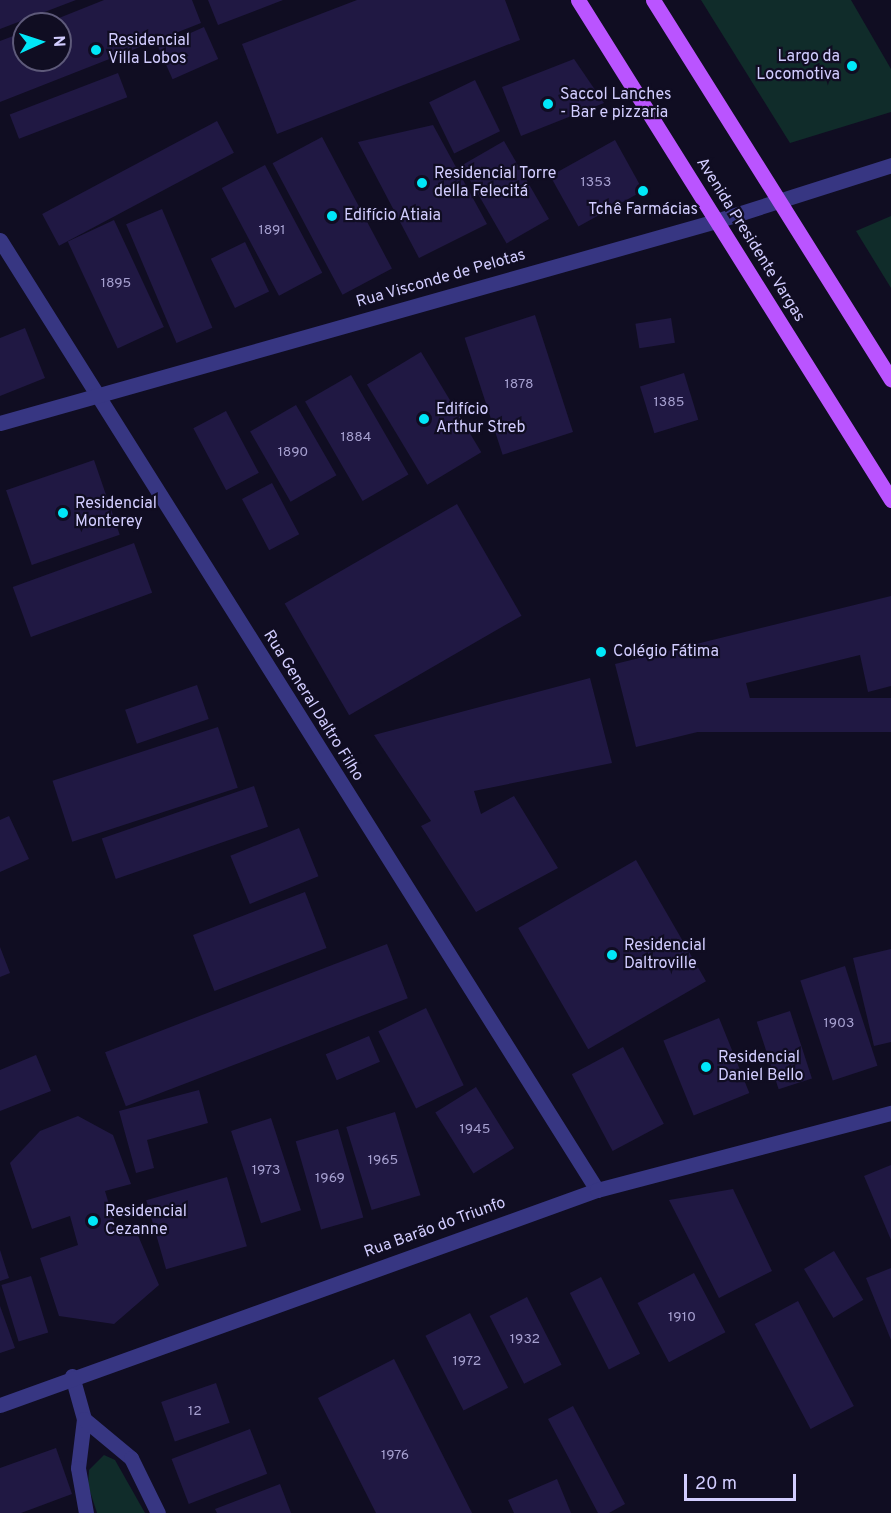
<!DOCTYPE html>
<html>
<head>
<meta charset="utf-8">
<style>
  body { margin:0 }
  #map { position:relative; width:891px; height:1513px; overflow:hidden; background:#100d22; font-family:Overpass,sans-serif }
  div>[style] { position:absolute }
  [style*='--x'] { left:calc(var(--x)*1px); top:calc(var(--y)*1px); width:calc(var(--w)*1px); rotate:calc(var(--a)*1deg) }
  .green>* { inset:0; background:#102c2a }
  .building>* { inset:0; background:#201843; transform-origin:0 0 }
  .minor>* { height:15px; margin:-7.5px; padding:0 7.5px; transform-origin:7.5px; border-radius:7.5px; background:#373682 }
  .major>* { height:15px; margin:-7.5px; padding:0 7.5px; transform-origin:7.5px; border-radius:7.5px; background:#ba54ff }
  .dots>* { width:16px; height:16px; translate:-50% -50%; box-sizing:border-box; border:3px solid #100d22; border-radius:50% }
  span { translate:-50% -50%; white-space:nowrap; text-align:center; line-height:1.15; -webkit-text-stroke:4.5px #100d22; paint-order:stroke }
  .number-label { font-size:14px; color:#a6a0d0 }
  .number-label span { -webkit-text-stroke-width:0 }
  .poi-label { font-size:16px; color:#d2cdff }
  .left { translate:0 -50%; text-align:left }
  .right { translate:-100% -50%; text-align:right }
  .street-label { font-size:16px; color:#d2cdff }
  .north { position:absolute; left:12px; top:12px; width:60px; height:60px; box-sizing:border-box; background:#100d22; border:2px solid #5e5a7a; border-radius:50%; rotate:87deg; font-size:16px; font-weight:700; line-height:24px; text-align:center; color:#d2cdff }
  .north::after { content:''; display:block; margin:auto; width:21px; height:27px; background:#00e7f8; clip-path:polygon(50% 0,100% 100%,50% 72%,0 100%) }
  .scale { position:absolute; left:684px; top:1474px; width:112px; height:27px; box-sizing:border-box; border:3px solid #d2cdff; border-top:0; padding-left:8px; font-size:18px; line-height:21px; white-space:nowrap; color:#d2cdff; -webkit-text-stroke:4px #100d22; paint-order:stroke }
</style>
</head>
<body>
<div id="map">
  <div class="green">
    <div style="clip-path:polygon(701px 0,851px 0,891px 69px,891px 112px,790px 143px)"></div>
    <div style="clip-path:polygon(891px 216px,891px 288px,856px 231px)"></div>
    <div style="clip-path:polygon(104px 1455px,115px 1460px,145px 1513px,97px 1513px,88px 1485px,89px 1470px)"></div>
  </div>
  <div class="building">
    <div style="clip-path:polygon(0 0,76px 0,0 29px)"></div>
    <div style="clip-path:polygon(104px 0,192px 0,201px 23px,0 102px,0 41px,24px 32px,24px 60px,60px 60px,60px 24px,44px 24px)"></div>
    <div style="clip-path:polygon(208px 0,283px 0,218px 25px)"></div>
    <div style="clip-path:polygon(357px 0,505px 0,520px 40px,277px 134px,242px 44px)"></div>
    <div style="left:204px;top:27px;width:35px;height:50px;rotate:66deg"></div>
    <div style="clip-path:polygon(574px 59px,604px 103px,521px 136px,502px 87px)"></div>
    <div style="left:118px;top:73px;width:26px;height:116px;rotate:69deg"></div>
    <div style="left:475px;top:80px;width:57px;height:51px;rotate:64deg"></div>
    <div style="left:217px;top:121px;width:36px;height:198px;rotate:62deg"></div>
    <div style="clip-path:polygon(433px 125px,487px 224px,419px 258px,358px 142px)"></div>
    <div style="left:322px;top:137px;width:149px;height:56px;rotate:62deg"></div>
    <div style="left:615px;top:140px;width:58px;height:74px;rotate:61deg"></div>
    <div style="left:504px;top:141px;width:90px;height:49px;rotate:60deg"></div>
    <div style="left:265px;top:165px;width:122px;height:49px;rotate:62deg"></div>
    <div style="left:162px;top:209px;width:129px;height:39px;rotate:67deg"></div>
    <div style="left:114px;top:220px;width:118px;height:51px;rotate:65deg"></div>
    <div style="left:245px;top:242px;width:55px;height:38px;rotate:64deg"></div>
    <div style="left:535px;top:315px;width:123px;height:74px;rotate:72deg"></div>
    <div style="left:671px;top:318px;width:25px;height:36px;rotate:81deg"></div>
    <div style="clip-path:polygon(25px 328px,45px 378px,0 396px,0 338px)"></div>
    <div style="left:421px;top:352px;width:117px;height:63px;rotate:59deg"></div>
    <div style="left:684px;top:373px;width:49px;height:46px;rotate:73deg"></div>
    <div style="left:351px;top:375px;width:115px;height:53px;rotate:60deg"></div>
    <div style="left:296px;top:405px;width:81px;height:53px;rotate:60deg"></div>
    <div style="left:226px;top:411px;width:70px;height:37px;rotate:62deg"></div>
    <div style="left:94px;top:460px;width:79px;height:93px;rotate:71deg"></div>
    <div style="left:272px;top:483px;width:58px;height:34px;rotate:62deg"></div>
    <div style="left:457px;top:504px;width:129px;height:199px;rotate:60deg"></div>
    <div style="left:134px;top:543px;width:53px;height:129px;rotate:70deg"></div>
    <div style="clip-path:polygon(891px 596px,891px 686px,868px 692px,860px 655px,746px 683px,755px 718px,636px 747px,615px 664px)"></div>
    <div style="clip-path:polygon(590px 678px,612px 763px,474px 791px,481px 814px,514px 796px,558px 868px,476px 912px,421px 826px,431px 821px,374px 735px)"></div>
    <div style="left:197px;top:685px;width:36px;height:76px;rotate:71deg"></div>
    <div style="left:891px;top:698px;width:34px;height:223px;rotate:90deg"></div>
    <div style="left:218px;top:727px;width:64px;height:174px;rotate:72deg"></div>
    <div style="left:254px;top:786px;width:43px;height:161px;rotate:71deg"></div>
    <div style="clip-path:polygon(9px 816px,29px 859px,0 872px,0 820px)"></div>
    <div style="left:299px;top:828px;width:52px;height:74px;rotate:68deg"></div>
    <div style="left:636px;top:860px;width:140px;height:136px;rotate:60deg"></div>
    <div style="left:305px;top:892px;width:60px;height:120px;rotate:69deg"></div>
    <div style="left:387px;top:944px;width:58px;height:302px;rotate:69deg"></div>
    <div style="clip-path:polygon(0 947px,10px 973px,0 977px)"></div>
    <div style="clip-path:polygon(891px 949px,891px 1042px,874px 1046px,853px 958px)"></div>
    <div style="left:845px;top:966px;width:105px;height:47px;rotate:72deg"></div>
    <div style="left:426px;top:1008px;width:86px;height:53px;rotate:64deg"></div>
    <div style="left:790px;top:1011px;width:71px;height:35px;rotate:72deg"></div>
    <div style="left:719px;top:1018px;width:81px;height:60px;rotate:68deg"></div>
    <div style="left:369px;top:1036px;width:28px;height:47px;rotate:67deg"></div>
    <div style="left:623px;top:1047px;width:87px;height:58px;rotate:62deg"></div>
    <div style="clip-path:polygon(36px 1055px,51px 1091px,0 1111px,0 1070px)"></div>
    <div style="left:476px;top:1087px;width:72px;height:48px;rotate:58deg"></div>
    <div style="clip-path:polygon(199px 1090px,208px 1123px,147px 1140px,154px 1168px,136px 1173px,119px 1111px)"></div>
    <div style="left:395px;top:1112px;width:87px;height:51px;rotate:73deg"></div>
    <div style="clip-path:polygon(78px 1116px,113px 1135px,131px 1184px,105px 1191px,117px 1231px,134px 1226px,159px 1285px,114px 1324px,59px 1316px,40px 1258px,78px 1245px,70px 1216px,32px 1229px,10px 1163px,40px 1131px)"></div>
    <div style="left:271px;top:1118px;width:97px;height:42px;rotate:72deg"></div>
    <div style="left:338px;top:1129px;width:92px;height:44px;rotate:74deg"></div>
    <div style="clip-path:polygon(891px 1165px,891px 1240px,864px 1176px)"></div>
    <div style="left:227px;top:1177px;width:72px;height:84px;rotate:74deg"></div>
    <div style="clip-path:polygon(733px 1189px,772px 1271px,719px 1298px,669px 1200px)"></div>
    <div style="clip-path:polygon(0 1250px,9px 1278px,0 1281px)"></div>
    <div style="left:834px;top:1251px;width:57px;height:35px;rotate:59deg"></div>
    <div style="clip-path:polygon(891px 1268px,891px 1340px,866px 1278px)"></div>
    <div style="left:694px;top:1273px;width:67px;height:64px;rotate:62deg"></div>
    <div style="left:31px;top:1276px;width:59px;height:31px;rotate:73deg"></div>
    <div style="left:601px;top:1277px;width:86px;height:35px;rotate:63deg"></div>
    <div style="left:527px;top:1297px;width:76px;height:42px;rotate:63deg"></div>
    <div style="left:798px;top:1301px;width:119px;height:49px;rotate:62deg"></div>
    <div style="clip-path:polygon(0 1306px,15px 1348px,0 1353px)"></div>
    <div style="left:470px;top:1313px;width:84px;height:50px;rotate:63deg"></div>
    <div style="clip-path:polygon(394px 1359px,472px 1513px,376px 1513px,318px 1398px)"></div>
    <div style="left:216px;top:1383px;width:42px;height:58px;rotate:71deg"></div>
    <div style="clip-path:polygon(573px 1406px,625px 1504px,609px 1513px,598px 1513px,548px 1419px)"></div>
    <div style="left:250px;top:1429px;width:48px;height:84px;rotate:69deg"></div>
    <div style="clip-path:polygon(56px 1448px,72px 1494px,21px 1513px,0 1513px,0 1468px)"></div>
    <div style="clip-path:polygon(557px 1479px,571px 1513px,514px 1513px,508px 1500px)"></div>
    <div style="clip-path:polygon(280px 1484px,291px 1513px,217px 1513px,215px 1509px)"></div>
  </div>
  <div class="minor">
    <div style="--x:0;--y:240;--w:1122;--a:57.85"></div>
    <div style="--x:0;--y:423;--w:744;--a:-15.75"></div>
    <div style="--x:716;--y:221;--w:184;--a:-17.7"></div>
    <div style="--x:72;--y:1376;--w:45;--a:74.4"></div>
    <div style="--x:84;--y:1419;--w:49;--a:97"></div>
    <div style="--x:78;--y:1468;--w:46;--a:79.9"></div>
    <div style="--x:0;--y:1405;--w:635;--a:-19.81"></div>
    <div style="--x:597;--y:1190;--w:304;--a:-14.7"></div>
    <div style="--x:84;--y:1419;--w:61;--a:39.7"></div>
    <div style="--x:131;--y:1458;--w:61;--a:63.9"></div>
  </div>
  <div class="major">
    <div style="--x:578;--y:0;--w:590;--a:57.95"></div>
    <div style="--x:653;--y:0;--w:448;--a:57.9"></div>
  </div>
  <div class="dots">
    <div style="left:96px;top:50px;background:#00e7f8"></div>
    <div style="left:852px;top:66px;background:#00e7f8"></div>
    <div style="left:548px;top:104px;background:#00e7f8"></div>
    <div style="left:422px;top:183px;background:#00e7f8"></div>
    <div style="left:643px;top:191px;background:#00e7f8"></div>
    <div style="left:332px;top:216px;background:#00e7f8"></div>
    <div style="left:424px;top:419px;background:#00e7f8"></div>
    <div style="left:63px;top:513px;background:#00e7f8"></div>
    <div style="left:601px;top:652px;background:#00e7f8"></div>
    <div style="left:612px;top:955px;background:#00e7f8"></div>
    <div style="left:706px;top:1067px;background:#00e7f8"></div>
    <div style="left:93px;top:1221px;background:#00e7f8"></div>
  </div>
  <div class="number-label">
    <span style="left:596px;top:183px">1353</span>
    <span style="left:272px;top:231px">1891</span>
    <span style="left:116px;top:284px">1895</span>
    <span style="left:519px;top:385px">1878</span>
    <span style="left:669px;top:403px">1385</span>
    <span style="left:356px;top:438px">1884</span>
    <span style="left:293px;top:453px">1890</span>
    <span style="left:839px;top:1024px">1903</span>
    <span style="left:475px;top:1130px">1945</span>
    <span style="left:383px;top:1161px">1965</span>
    <span style="left:266px;top:1171px">1973</span>
    <span style="left:330px;top:1179px">1969</span>
    <span style="left:682px;top:1318px">1910</span>
    <span style="left:525px;top:1340px">1932</span>
    <span style="left:467px;top:1362px">1972</span>
    <span style="left:195px;top:1412px">12</span>
    <span style="left:395px;top:1456px">1976</span>
  </div>
  <div class="poi-label">
    <span class="left" style="left:108px;top:50px">Residencial<br>Villa Lobos</span>
    <span class="right" style="left:840px;top:66px">Largo da<br>Locomotiva</span>
    <span class="left" style="left:560px;top:104px">Saccol Lanches<br>- Bar e pizzaria</span>
    <span class="left" style="left:434px;top:183px">Residencial Torre<br>della Felecitá</span>
    <span style="left:643px;top:210px">Tchê Farmácias</span>
    <span class="left" style="left:344px;top:216px">Edifício Atiaia</span>
    <span class="left" style="left:436px;top:419px">Edifício<br>Arthur Streb</span>
    <span class="left" style="left:75px;top:513px">Residencial<br>Monterey</span>
    <span class="left" style="left:613px;top:652px">Colégio Fátima</span>
    <span class="left" style="left:624px;top:955px">Residencial<br>Daltroville</span>
    <span class="left" style="left:718px;top:1067px">Residencial<br>Daniel Bello</span>
    <span class="left" style="left:105px;top:1221px">Residencial<br>Cezanne</span>
  </div>
  <div class="street-label">
    <span style="left:750px;top:240px;rotate:58deg">Avenida Presidente Vargas</span>
    <span style="left:441px;top:279px;rotate:-16deg">Rua Visconde de Pelotas</span>
    <span style="left:313px;top:706px;rotate:58deg">Rua General Daltro Filho</span>
    <span style="left:435px;top:1228px;rotate:-20deg">Rua Barão do Triunfo</span>
  </div>
  <div class="north">N</div>
  <div class="scale">20 m</div>
</div>
</body>
</html>
